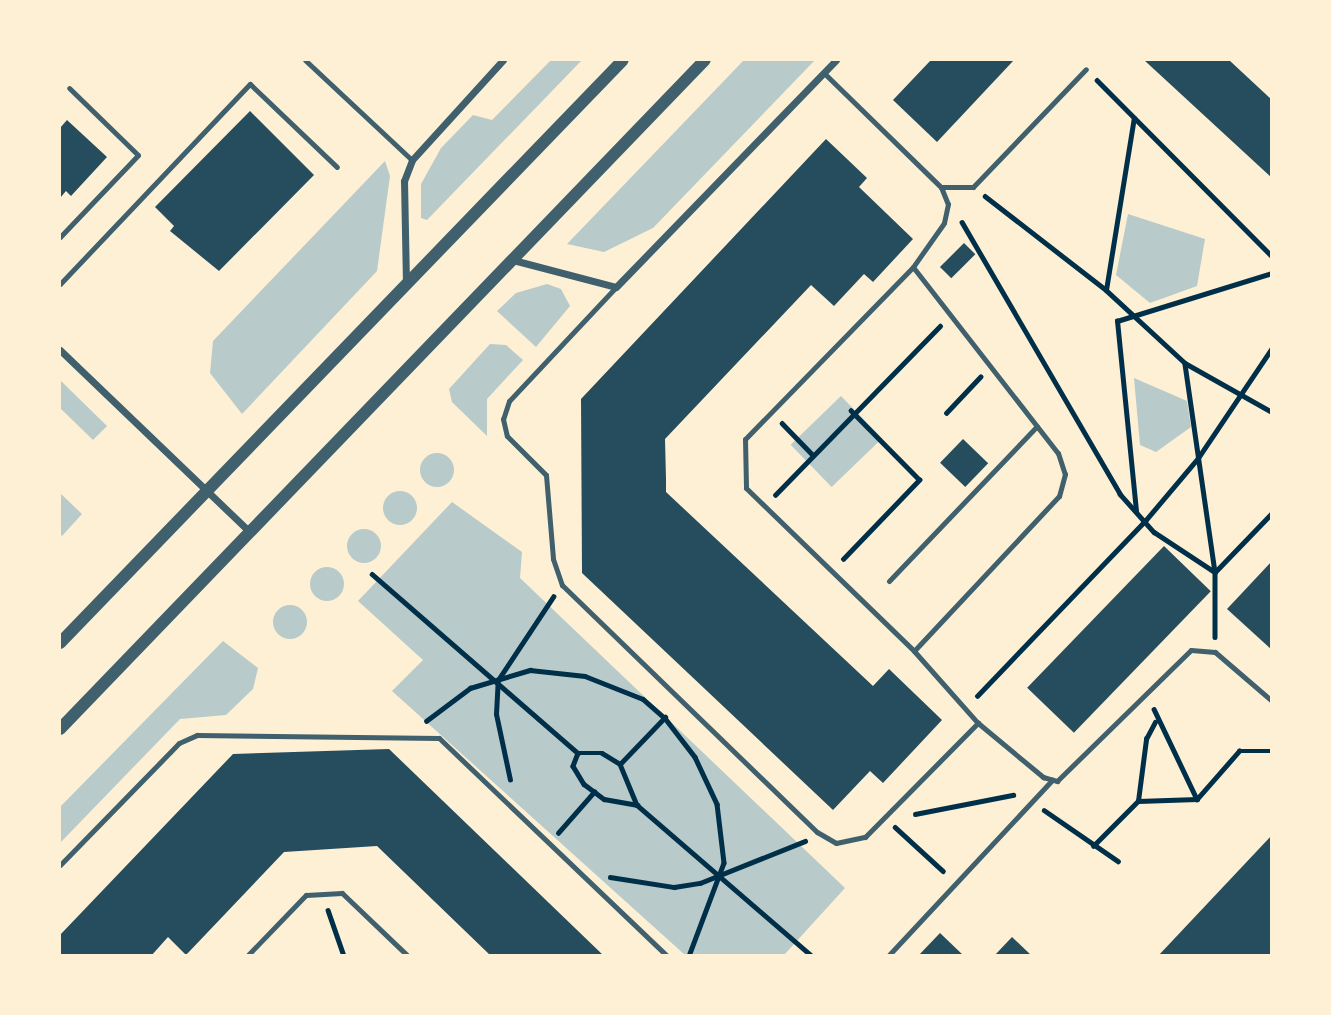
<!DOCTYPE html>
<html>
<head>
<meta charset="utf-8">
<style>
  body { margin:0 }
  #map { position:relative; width:1331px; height:1015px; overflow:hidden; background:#fdf0d5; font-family:"Fira Sans Condensed",sans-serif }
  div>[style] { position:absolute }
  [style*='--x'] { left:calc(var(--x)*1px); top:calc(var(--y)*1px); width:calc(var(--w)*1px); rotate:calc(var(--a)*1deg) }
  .green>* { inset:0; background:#b9caca; transform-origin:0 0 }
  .round { border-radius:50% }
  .building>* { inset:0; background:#264d5e; transform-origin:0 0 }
  .path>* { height:4.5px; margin:-2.25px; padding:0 2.25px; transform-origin:2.25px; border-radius:2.25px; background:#003049 }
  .service>* { height:5px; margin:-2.5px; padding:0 2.5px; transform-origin:2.5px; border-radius:2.5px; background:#3f606c }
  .minor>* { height:7px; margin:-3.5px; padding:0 3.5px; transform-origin:3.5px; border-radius:3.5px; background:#3f606c }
  .tertiary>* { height:12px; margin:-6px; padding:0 6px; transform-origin:6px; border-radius:6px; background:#3f606c }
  span { translate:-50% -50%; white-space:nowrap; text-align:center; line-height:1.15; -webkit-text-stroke:7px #fdf0d5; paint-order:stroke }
  .frame { position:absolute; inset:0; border:61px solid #fdf0d5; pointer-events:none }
</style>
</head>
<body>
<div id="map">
  <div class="green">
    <div style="clip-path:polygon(551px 60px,582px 60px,427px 220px,421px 218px,421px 184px,441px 148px,473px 115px,492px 120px)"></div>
    <div style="clip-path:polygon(744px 60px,815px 60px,653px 228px,604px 252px,567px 244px)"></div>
    <div style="clip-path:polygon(385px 161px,390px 176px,377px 271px,242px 414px,210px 373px,213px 341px)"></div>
    <div style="clip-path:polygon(1128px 214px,1205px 239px,1197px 286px,1150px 303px,1116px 275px)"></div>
    <div style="clip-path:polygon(547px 284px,561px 289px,570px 306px,536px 347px,497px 311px,516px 293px)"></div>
    <div style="clip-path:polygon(490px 344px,506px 345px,523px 360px,487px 399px,487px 436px,452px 402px,449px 389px)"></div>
    <div style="clip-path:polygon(1134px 378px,1187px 401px,1191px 427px,1156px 452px,1140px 445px)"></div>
    <div style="clip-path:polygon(60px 380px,107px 426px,93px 440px,60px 408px)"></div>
    <div style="left:841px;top:396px;width:59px;height:70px;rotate:46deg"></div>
    <div class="round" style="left:420px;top:453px;width:34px;height:34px"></div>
    <div class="round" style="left:383px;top:491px;width:34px;height:34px"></div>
    <div style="clip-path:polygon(61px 494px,82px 514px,62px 536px,60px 533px)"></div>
    <div style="clip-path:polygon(452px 502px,522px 552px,520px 578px,845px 888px,784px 955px,685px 955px,392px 691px,423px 660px,358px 601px)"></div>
    <div class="round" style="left:347px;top:529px;width:34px;height:34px"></div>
    <div class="round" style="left:310px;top:567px;width:34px;height:34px"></div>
    <div class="round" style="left:273px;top:605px;width:34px;height:34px"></div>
    <div style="clip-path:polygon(223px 641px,258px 668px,253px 689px,226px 715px,180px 719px,60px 843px,60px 807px)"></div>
  </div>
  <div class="building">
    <div style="clip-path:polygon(931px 60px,1014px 60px,937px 142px,893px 100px)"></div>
    <div style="clip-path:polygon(1144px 60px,1229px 60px,1272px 100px,1272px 178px)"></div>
    <div style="clip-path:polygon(250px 111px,314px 175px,219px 271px,170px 231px,174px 226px,155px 207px)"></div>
    <div style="clip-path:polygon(67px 120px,107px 157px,71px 196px,66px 191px,60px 198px,60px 128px)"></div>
    <div style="clip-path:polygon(826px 139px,867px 178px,859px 187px,913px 239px,873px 282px,864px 274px,834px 306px,811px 285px,665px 439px,666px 479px,666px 492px,873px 686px,889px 669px,942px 720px,883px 783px,870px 771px,833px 810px,582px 573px,581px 399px)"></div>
    <div style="left:964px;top:243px;width:16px;height:34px;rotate:45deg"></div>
    <div style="left:963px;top:439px;width:35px;height:33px;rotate:44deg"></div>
    <div style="left:1164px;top:546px;width:65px;height:197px;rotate:44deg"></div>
    <div style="clip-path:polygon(1272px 561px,1272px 650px,1227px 609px)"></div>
    <div style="clip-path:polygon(389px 749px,604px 956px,491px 956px,377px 846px,284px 852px,186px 955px,168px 937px,151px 956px,60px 956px,60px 935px,233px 754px)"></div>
    <div style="clip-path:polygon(1272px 835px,1272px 956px,1158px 956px)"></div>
    <div style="clip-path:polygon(940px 933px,964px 956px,918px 956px)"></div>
    <div style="clip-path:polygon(1012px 937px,1032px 956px,994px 956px)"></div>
  </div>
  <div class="path">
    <div style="--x:1097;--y:80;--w:248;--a:45.2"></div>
    <div style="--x:985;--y:196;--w:153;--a:37.8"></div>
    <div style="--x:1106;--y:290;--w:108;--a:42.7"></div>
    <div style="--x:1185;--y:363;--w:100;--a:29.4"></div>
    <div style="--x:962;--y:222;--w:315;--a:59.8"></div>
    <div style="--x:1120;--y:494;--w:51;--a:48.2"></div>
    <div style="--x:1154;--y:532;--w:73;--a:33.3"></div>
    <div style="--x:1215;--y:572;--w:82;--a:-46"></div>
    <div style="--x:1106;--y:290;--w:174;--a:-80.8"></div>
    <div style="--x:1185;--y:364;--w:210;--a:81.8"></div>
    <div style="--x:1215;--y:572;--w:65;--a:90"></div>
    <div style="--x:946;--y:413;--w:50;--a:-46.6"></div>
    <div style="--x:782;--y:423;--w:43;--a:45.9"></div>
    <div style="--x:775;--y:495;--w:236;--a:-45.7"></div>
    <div style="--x:1136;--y:511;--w:191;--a:-95.7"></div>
    <div style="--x:1117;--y:321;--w:162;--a:-17.2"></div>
    <div style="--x:843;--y:559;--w:110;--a:-46.1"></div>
    <div style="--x:919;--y:480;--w:97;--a:-134.6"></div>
    <div style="--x:372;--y:574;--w:273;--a:41"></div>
    <div style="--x:578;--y:753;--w:14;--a:111"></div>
    <div style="--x:573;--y:766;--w:21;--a:59"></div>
    <div style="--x:584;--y:784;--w:25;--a:37"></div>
    <div style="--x:604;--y:799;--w:34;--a:10"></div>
    <div style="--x:637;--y:805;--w:231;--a:40.8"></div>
    <div style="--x:977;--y:696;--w:243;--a:-46.2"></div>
    <div style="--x:1145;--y:521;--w:82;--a:-49.9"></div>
    <div style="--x:1198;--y:458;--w:133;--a:-56.1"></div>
    <div style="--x:1154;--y:709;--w:100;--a:64.5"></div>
    <div style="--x:426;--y:721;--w:55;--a:-36.9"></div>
    <div style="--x:470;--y:688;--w:63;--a:-16.7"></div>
    <div style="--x:530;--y:670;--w:55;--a:6.2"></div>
    <div style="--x:585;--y:676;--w:62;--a:21.6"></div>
    <div style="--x:643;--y:699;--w:29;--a:41"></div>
    <div style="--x:665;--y:718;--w:49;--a:52.4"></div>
    <div style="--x:695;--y:757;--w:52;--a:64.9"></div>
    <div style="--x:717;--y:804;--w:59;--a:83.2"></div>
    <div style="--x:724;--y:863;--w:99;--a:110.6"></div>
    <div style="--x:578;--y:753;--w:24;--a:0"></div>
    <div style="--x:602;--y:753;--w:21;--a:31"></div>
    <div style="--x:620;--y:764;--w:44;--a:67.5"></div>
    <div style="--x:620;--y:764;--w:65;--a:-46.2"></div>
    <div style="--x:510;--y:780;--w:67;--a:-102"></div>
    <div style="--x:496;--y:714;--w:34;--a:-87"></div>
    <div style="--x:498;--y:680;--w:100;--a:-56.5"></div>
    <div style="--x:1138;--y:801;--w:63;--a:-82.6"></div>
    <div style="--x:1146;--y:739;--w:19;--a:-62"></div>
    <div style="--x:1044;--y:810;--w:90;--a:34.6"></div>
    <div style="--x:915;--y:814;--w:100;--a:-11"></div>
    <div style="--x:895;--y:827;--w:65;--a:42.5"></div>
    <div style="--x:558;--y:833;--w:55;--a:-48.7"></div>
    <div style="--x:1093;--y:846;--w:64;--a:-45"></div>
    <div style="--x:1138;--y:801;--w:59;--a:-1.9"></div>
    <div style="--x:1197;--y:799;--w:64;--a:-48.8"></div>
    <div style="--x:1239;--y:751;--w:33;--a:0"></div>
    <div style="--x:610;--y:877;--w:65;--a:8.9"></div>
    <div style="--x:674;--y:887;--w:26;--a:-9"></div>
    <div style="--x:700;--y:883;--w:113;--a:-21.8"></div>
    <div style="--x:328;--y:910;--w:49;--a:70.8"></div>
  </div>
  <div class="service">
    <div style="--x:305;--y:60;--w:146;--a:43.1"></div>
    <div style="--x:824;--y:73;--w:163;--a:44.3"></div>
    <div style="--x:941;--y:187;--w:32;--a:0"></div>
    <div style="--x:973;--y:187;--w:163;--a:-46.2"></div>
    <div style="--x:941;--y:187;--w:18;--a:68"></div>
    <div style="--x:948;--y:204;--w:19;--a:102"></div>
    <div style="--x:944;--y:223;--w:54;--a:125.2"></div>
    <div style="--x:913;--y:267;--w:236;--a:52.1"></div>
    <div style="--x:1058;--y:453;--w:22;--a:72"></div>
    <div style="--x:1065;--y:474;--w:23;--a:105"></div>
    <div style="--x:1059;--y:496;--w:212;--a:133.1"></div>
    <div style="--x:914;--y:651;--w:96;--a:48.4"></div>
    <div style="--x:978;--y:723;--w:85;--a:39.7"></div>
    <div style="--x:1043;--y:777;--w:15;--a:16"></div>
    <div style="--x:1057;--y:781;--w:187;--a:-44.4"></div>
    <div style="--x:1191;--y:650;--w:24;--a:5"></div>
    <div style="--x:1215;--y:652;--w:75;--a:40.7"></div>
    <div style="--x:60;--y:237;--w:113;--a:-46.4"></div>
    <div style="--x:138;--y:155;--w:96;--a:-135.8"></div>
    <div style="--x:913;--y:267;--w:240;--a:134.3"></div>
    <div style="--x:745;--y:439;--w:49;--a:88.8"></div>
    <div style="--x:746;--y:488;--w:234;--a:44.1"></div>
    <div style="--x:60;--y:284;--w:276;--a:-46.5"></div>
    <div style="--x:250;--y:84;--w:120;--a:43.7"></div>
    <div style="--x:616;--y:287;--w:156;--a:133.2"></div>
    <div style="--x:509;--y:401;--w:19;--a:108"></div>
    <div style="--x:503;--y:419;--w:17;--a:77"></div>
    <div style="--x:507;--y:436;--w:55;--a:45"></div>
    <div style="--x:546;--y:475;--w:84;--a:85.2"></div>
    <div style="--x:553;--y:559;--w:28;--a:71"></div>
    <div style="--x:562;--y:585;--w:355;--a:44.1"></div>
    <div style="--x:817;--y:832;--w:22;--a:30"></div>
    <div style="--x:836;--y:843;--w:30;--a:-12"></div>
    <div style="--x:865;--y:837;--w:161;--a:-45.3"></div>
    <div style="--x:889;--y:581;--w:214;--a:-46.3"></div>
    <div style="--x:60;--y:865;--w:170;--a:-45.7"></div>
    <div style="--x:179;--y:743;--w:20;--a:-24"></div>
    <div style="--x:197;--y:735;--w:242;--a:0.7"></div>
    <div style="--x:439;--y:738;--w:315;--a:43.7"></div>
    <div style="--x:247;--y:956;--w:85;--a:-46"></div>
    <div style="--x:306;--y:895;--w:36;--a:-3"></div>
    <div style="--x:342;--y:893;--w:91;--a:43.7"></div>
    <div style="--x:888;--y:956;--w:241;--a:-47"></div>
  </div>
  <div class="minor">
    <div style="--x:513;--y:260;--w:106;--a:14.7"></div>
    <div style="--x:616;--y:287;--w:316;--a:-45.9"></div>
    <div style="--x:406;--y:284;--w:103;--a:-91.1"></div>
    <div style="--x:404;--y:181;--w:22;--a:-69"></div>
    <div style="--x:412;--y:160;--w:135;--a:-47.7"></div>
    <div style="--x:60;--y:350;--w:263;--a:43.8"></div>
  </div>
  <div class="tertiary">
    <div style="--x:60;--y:643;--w:810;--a:-46"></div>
    <div style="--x:60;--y:729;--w:929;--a:-46.05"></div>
  </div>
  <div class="frame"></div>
</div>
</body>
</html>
